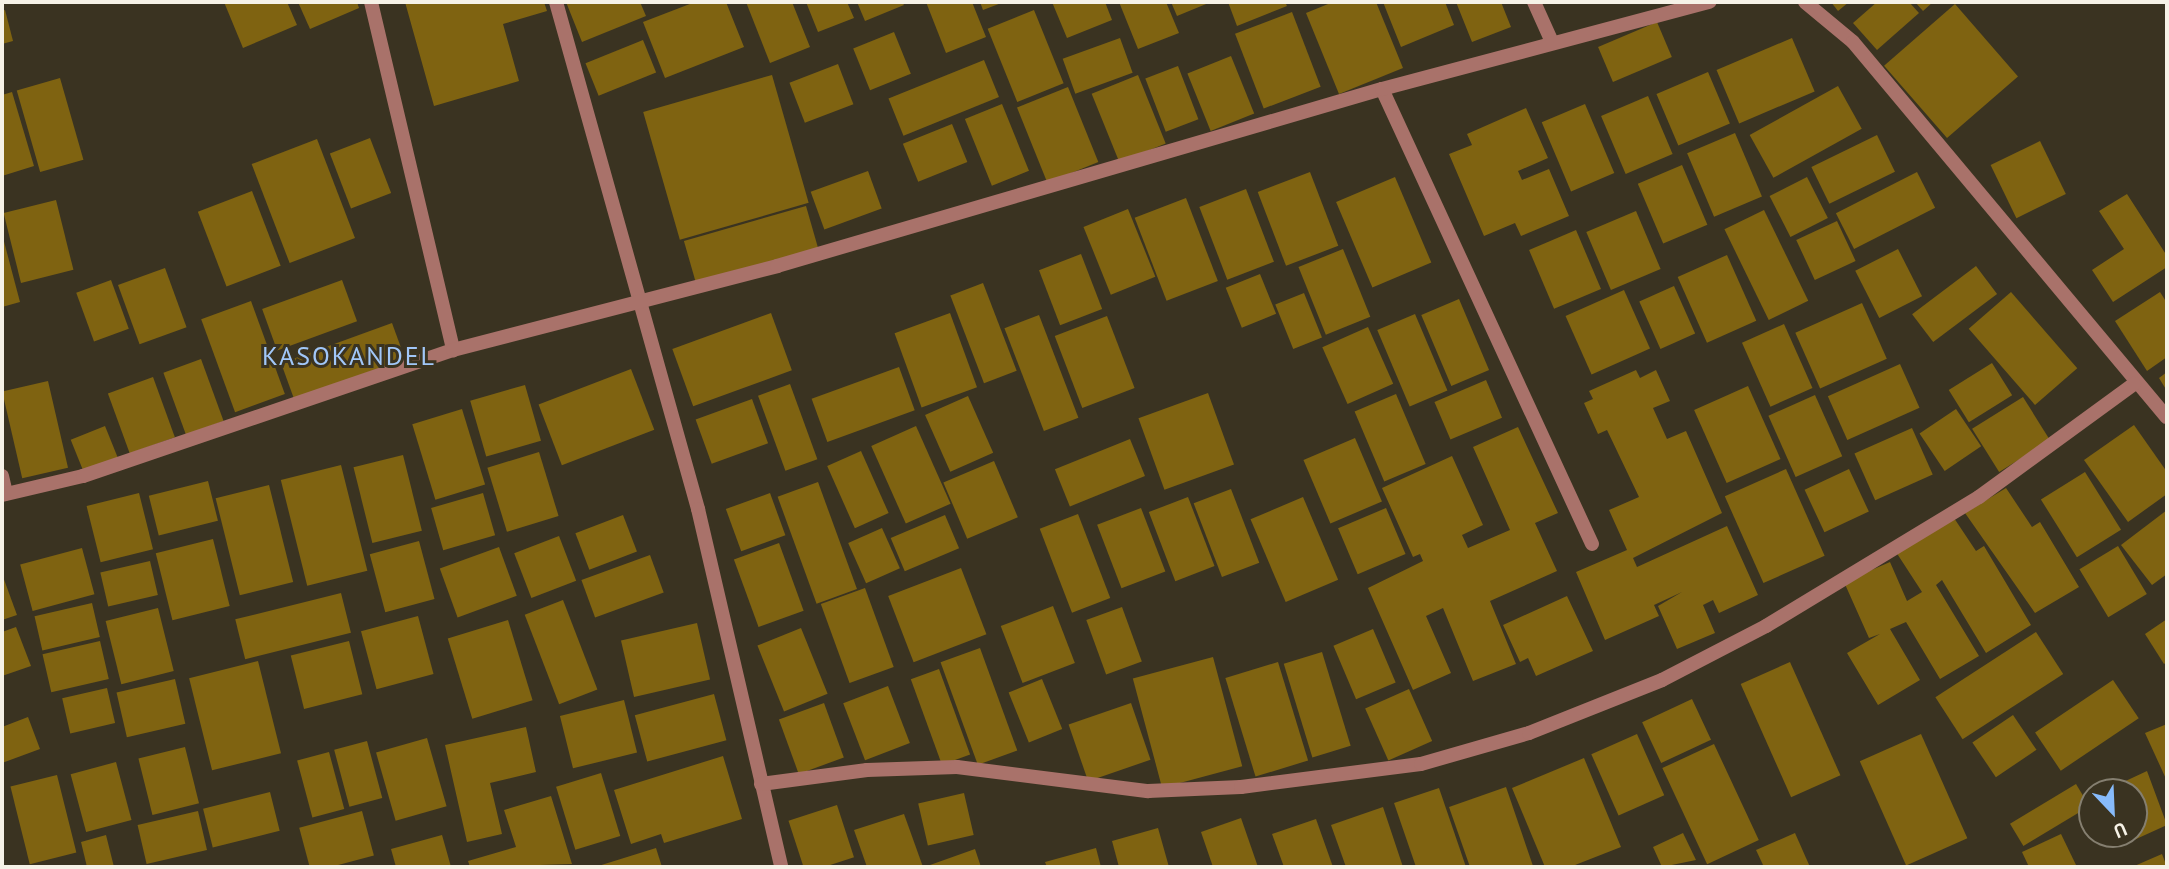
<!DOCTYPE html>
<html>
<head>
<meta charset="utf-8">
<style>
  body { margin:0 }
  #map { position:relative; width:2169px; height:869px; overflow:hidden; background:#3a3321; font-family:"PT Sans",sans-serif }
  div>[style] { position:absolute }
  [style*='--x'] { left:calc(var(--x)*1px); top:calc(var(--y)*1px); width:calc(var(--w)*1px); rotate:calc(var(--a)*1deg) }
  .building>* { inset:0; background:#7f6311; transform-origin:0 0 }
  .street>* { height:14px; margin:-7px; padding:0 7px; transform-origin:7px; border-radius:7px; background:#a9726a }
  span { translate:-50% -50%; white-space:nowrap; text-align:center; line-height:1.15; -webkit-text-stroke:6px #3a3321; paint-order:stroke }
  .quarter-label { font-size:26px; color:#a1c7f8; letter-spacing:2px }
  .frame { position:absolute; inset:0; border:4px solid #f6f2e7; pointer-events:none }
  .north { position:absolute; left:2078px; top:778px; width:70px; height:70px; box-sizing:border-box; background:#3a3321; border:2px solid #857f70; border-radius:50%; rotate:157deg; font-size:19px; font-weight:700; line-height:28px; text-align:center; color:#f6f2e7 }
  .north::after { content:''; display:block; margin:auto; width:24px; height:32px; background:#87bbfb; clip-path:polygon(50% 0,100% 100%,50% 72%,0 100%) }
</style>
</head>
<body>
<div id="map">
  <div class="building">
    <div style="clip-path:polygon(224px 2px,287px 2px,297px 25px,243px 48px)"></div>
    <div style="clip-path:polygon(298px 2px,357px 2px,359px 8px,310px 29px)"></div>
    <div style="clip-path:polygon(405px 2px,544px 2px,547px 11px,503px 24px,519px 81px,434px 106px)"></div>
    <div style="clip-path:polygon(566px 2px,640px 2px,646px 16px,582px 42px)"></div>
    <div style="clip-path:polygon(695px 2px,726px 2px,744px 47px,665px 78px,643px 22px)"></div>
    <div style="clip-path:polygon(746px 2px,792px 2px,810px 47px,770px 63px)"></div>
    <div style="clip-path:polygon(806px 2px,847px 2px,854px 18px,818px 32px)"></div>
    <div style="clip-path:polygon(857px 2px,902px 2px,904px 5px,865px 21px)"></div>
    <div style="clip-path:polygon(926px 2px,972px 2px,986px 37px,946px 53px)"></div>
    <div style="clip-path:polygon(980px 2px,1004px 2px,983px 10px)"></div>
    <div style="clip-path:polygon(1052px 2px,1105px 2px,1112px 20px,1067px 38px)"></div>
    <div style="clip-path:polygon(1119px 2px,1166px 2px,1179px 33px,1138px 49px)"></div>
    <div style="clip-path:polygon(1171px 2px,1211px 2px,1177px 16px)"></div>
    <div style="clip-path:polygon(1228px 2px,1285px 2px,1287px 6px,1237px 26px)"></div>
    <div style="clip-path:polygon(1333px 2px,1376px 2px,1403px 68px,1339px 94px,1306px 13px)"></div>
    <div style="clip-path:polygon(1383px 2px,1445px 2px,1454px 25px,1401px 47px)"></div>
    <div style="clip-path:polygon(1456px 2px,1501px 2px,1511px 27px,1472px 42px)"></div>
    <div style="clip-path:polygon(1831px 2px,1849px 2px,1838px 11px)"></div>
    <div style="clip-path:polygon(1877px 2px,1909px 2px,1919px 13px,1877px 50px,1853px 23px)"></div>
    <div style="clip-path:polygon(1915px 2px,1933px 2px,1923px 11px)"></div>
    <div style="left:1955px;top:4px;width:96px;height:94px;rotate:49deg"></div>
    <div style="clip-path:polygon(5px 10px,13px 41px,2px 44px,2px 11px)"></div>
    <div style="left:1034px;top:10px;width:79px;height:50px;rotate:68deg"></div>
    <div style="left:1292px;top:12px;width:80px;height:61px;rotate:69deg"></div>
    <div style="left:1657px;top:22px;width:38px;height:64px;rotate:67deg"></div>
    <div style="left:894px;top:32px;width:45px;height:44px;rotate:68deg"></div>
    <div style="left:1120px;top:38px;width:37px;height:61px;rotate:70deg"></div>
    <div style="left:1792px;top:38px;width:58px;height:82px;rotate:67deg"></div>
    <div style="left:643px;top:40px;width:35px;height:62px;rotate:68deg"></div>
    <div style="left:1231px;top:56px;width:62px;height:47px;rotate:68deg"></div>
    <div style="left:984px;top:60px;width:40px;height:103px;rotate:68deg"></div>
    <div style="left:838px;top:64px;width:43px;height:52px;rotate:69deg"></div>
    <div style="left:1178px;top:66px;width:57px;height:35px;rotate:69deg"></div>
    <div style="left:1708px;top:72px;width:56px;height:56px;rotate:67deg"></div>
    <div style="left:772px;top:75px;width:133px;height:134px;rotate:74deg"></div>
    <div style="left:1138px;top:75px;width:74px;height:50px;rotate:68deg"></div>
    <div style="left:60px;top:78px;width:85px;height:45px;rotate:74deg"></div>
    <div style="left:1838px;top:86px;width:49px;height:101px;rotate:61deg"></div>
    <div style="left:1068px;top:87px;width:81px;height:55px;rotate:68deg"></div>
    <div style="clip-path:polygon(12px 92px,34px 166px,2px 176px,2px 95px)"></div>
    <div style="left:1648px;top:96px;width:63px;height:51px;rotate:67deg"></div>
    <div style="left:1002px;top:104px;width:72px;height:40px;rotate:68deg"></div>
    <div style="left:1585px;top:104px;width:75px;height:47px;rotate:67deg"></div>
    <div style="clip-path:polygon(1526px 108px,1548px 158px,1518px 171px,1522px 180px,1549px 169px,1569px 216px,1521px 236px,1515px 223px,1484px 236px,1449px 154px,1472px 145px,1467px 134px)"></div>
    <div style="left:952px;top:124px;width:41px;height:53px;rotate:68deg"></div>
    <div style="left:1735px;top:133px;width:69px;height:52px;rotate:67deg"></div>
    <div style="left:1877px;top:135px;width:41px;height:73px;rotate:64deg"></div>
    <div style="left:370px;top:138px;width:59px;height:43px;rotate:69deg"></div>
    <div style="left:317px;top:139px;width:106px;height:70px;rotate:69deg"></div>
    <div style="left:2040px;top:141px;width:59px;height:55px;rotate:64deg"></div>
    <div style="left:1682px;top:165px;width:65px;height:48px;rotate:67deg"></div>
    <div style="left:868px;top:171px;width:40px;height:61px;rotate:70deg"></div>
    <div style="left:1310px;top:172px;width:79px;height:56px;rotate:69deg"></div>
    <div style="left:1917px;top:172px;width:40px;height:91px;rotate:63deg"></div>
    <div style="left:1395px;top:177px;width:93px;height:64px;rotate:67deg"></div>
    <div style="left:1807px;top:177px;width:46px;height:42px;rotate:63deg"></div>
    <div style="left:1246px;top:189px;width:78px;height:50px;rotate:69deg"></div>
    <div style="left:252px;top:191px;width:80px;height:58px;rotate:69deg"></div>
    <div style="clip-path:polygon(2127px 194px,2167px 256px,2167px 267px,2113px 302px,2092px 270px,2124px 249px,2099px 211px)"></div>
    <div style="left:1186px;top:198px;width:89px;height:55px;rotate:69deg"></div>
    <div style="left:56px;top:200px;width:72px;height:54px;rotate:76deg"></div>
    <div style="left:806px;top:206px;width:44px;height:127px;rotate:74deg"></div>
    <div style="left:1128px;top:209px;width:73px;height:48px;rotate:68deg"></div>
    <div style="left:1764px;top:210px;width:101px;height:44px;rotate:64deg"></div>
    <div style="left:1636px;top:211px;width:63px;height:54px;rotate:67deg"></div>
    <div style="left:1837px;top:221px;width:44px;height:45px;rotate:65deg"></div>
    <div style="left:1576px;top:230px;width:64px;height:51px;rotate:67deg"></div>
    <div style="clip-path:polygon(2px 234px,20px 302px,2px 307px)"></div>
    <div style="left:1343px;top:249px;width:73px;height:48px;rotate:68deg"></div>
    <div style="left:1898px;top:249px;width:53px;height:48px;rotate:63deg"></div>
    <div style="left:1081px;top:254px;width:59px;height:45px;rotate:69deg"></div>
    <div style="left:1727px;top:255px;width:72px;height:54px;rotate:66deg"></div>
    <div style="left:1976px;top:266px;width:35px;height:80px;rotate:53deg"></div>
    <div style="left:165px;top:268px;width:63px;height:50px;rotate:70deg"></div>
    <div style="left:1260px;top:274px;width:43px;height:37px;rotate:68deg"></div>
    <div style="left:111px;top:280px;width:52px;height:37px;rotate:70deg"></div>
    <div style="left:342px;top:280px;width:44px;height:85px;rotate:70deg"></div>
    <div style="left:983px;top:283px;width:94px;height:35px;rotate:69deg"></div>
    <div style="left:1674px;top:286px;width:52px;height:38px;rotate:66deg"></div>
    <div style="left:1624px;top:290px;width:64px;height:64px;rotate:66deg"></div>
    <div style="left:2011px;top:292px;width:101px;height:56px;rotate:49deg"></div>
    <div style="clip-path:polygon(2160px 292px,2167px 303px,2167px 357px,2147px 371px,2115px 321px)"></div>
    <div style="left:1304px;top:293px;width:48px;height:31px;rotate:68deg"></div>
    <div style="left:1459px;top:299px;width:77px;height:41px;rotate:67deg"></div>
    <div style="left:251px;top:301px;width:99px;height:53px;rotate:70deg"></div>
    <div style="left:1862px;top:303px;width:61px;height:73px;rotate:66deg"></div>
    <div style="left:771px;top:313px;width:61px;height:105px;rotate:70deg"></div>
    <div style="left:950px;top:313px;width:79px;height:59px;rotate:70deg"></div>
    <div style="left:1415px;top:314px;width:83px;height:41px;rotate:67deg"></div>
    <div style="left:1039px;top:315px;width:110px;height:37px;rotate:69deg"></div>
    <div style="left:1107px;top:316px;width:77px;height:56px;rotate:69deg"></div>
    <div style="left:392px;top:323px;width:40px;height:118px;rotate:70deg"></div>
    <div style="left:1784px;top:324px;width:70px;height:46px;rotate:66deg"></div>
    <div style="left:1368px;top:327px;width:62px;height:50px;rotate:66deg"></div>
    <div style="left:201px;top:359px;width:66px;height:40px;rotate:70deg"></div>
    <div style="left:1992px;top:363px;width:38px;height:51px;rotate:58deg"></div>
    <div style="left:1900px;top:364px;width:48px;height:79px;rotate:66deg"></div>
    <div style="left:899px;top:367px;width:46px;height:93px;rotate:70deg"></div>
    <div style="left:631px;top:369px;width:65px;height:99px;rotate:69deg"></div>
    <div style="clip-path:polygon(1636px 370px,1640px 378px,1656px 370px,1670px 401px,1653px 408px,1667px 439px,1686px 431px,1722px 513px,1633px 558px,1637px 567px,1727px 526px,1758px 595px,1719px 613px,1713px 600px,1703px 605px,1715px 633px,1677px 649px,1658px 606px,1682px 592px,1654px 605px,1659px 616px,1605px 640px,1576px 572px,1627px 550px,1609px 510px,1639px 497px,1607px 430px,1598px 434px,1584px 403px,1593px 399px,1589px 391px)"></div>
    <div style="clip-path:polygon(2167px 372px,2167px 391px,2159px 378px)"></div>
    <div style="left:153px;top:377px;width:64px;height:48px;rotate:70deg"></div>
    <div style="left:1486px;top:380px;width:41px;height:56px;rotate:67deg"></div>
    <div style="left:48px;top:381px;width:89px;height:47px;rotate:77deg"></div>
    <div style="left:790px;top:384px;width:80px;height:34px;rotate:70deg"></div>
    <div style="left:525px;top:385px;width:58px;height:57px;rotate:74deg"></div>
    <div style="left:1748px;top:386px;width:80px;height:59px;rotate:66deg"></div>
    <div style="left:1208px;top:393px;width:76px;height:74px;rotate:70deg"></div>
    <div style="left:1396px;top:394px;width:76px;height:45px;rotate:67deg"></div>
    <div style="left:1815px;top:395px;width:67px;height:51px;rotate:66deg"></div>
    <div style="left:968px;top:396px;width:62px;height:47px;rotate:66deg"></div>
    <div style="left:2023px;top:397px;width:51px;height:60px;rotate:58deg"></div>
    <div style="left:752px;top:399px;width:47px;height:60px;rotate:70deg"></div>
    <div style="left:462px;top:409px;width:79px;height:52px;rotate:73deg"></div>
    <div style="left:1956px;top:409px;width:45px;height:44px;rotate:56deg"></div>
    <div style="clip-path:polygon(2134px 425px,2167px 472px,2167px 494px,2128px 522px,2084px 460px)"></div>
    <div style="left:105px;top:426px;width:35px;height:37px;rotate:68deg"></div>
    <div style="left:916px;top:426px;width:85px;height:49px;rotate:66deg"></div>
    <div style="clip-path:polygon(1518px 427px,1558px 513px,1535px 523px,1557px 571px,1490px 601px,1516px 664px,1473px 681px,1443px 608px,1426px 616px,1451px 673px,1413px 690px,1368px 588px,1423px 561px,1420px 554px,1413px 557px,1382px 488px,1452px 456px,1483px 525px,1462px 535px,1468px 548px,1510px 530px,1473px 447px)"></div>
    <div style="left:1912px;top:428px;width:51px;height:63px;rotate:66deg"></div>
    <div style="left:1355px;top:438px;width:69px;height:56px;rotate:67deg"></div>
    <div style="left:1130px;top:439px;width:40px;height:81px;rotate:68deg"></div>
    <div style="left:861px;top:451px;width:68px;height:37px;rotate:66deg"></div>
    <div style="left:539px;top:452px;width:67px;height:54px;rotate:73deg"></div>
    <div style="left:403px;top:455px;width:78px;height:51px;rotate:76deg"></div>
    <div style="left:994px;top:461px;width:61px;height:55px;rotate:67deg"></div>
    <div style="left:341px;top:465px;width:109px;height:62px;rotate:76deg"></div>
    <div style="left:1786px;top:469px;width:95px;height:67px;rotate:66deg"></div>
    <div style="left:1849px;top:469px;width:47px;height:49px;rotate:65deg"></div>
    <div style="left:2085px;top:472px;width:68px;height:52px;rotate:58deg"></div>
    <div style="left:208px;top:481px;width:41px;height:61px;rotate:76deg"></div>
    <div style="left:818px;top:482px;width:114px;height:43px;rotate:70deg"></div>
    <div style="left:269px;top:485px;width:100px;height:55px;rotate:76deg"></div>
    <div style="clip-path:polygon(2006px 488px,2032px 527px,2040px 522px,2079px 587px,2035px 613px,1965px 513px)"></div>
    <div style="left:1231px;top:489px;width:79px;height:40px;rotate:69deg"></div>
    <div style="left:139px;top:493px;width:58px;height:54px;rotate:76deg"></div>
    <div style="left:483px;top:493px;width:44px;height:54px;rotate:74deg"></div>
    <div style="left:770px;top:493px;width:45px;height:47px;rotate:70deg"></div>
    <div style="left:1188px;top:497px;width:74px;height:42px;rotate:69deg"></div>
    <div style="left:1303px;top:497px;width:90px;height:57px;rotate:67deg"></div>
    <div style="left:1141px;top:508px;width:68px;height:47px;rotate:69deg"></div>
    <div style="left:1386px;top:508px;width:50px;height:52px;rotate:67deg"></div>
    <div style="clip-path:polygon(2167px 510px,2167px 574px,2152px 585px,2121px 545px)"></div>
    <div style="left:1078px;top:514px;width:90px;height:41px;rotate:69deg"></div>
    <div style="left:623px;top:515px;width:39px;height:51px;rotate:69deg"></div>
    <div style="left:945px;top:515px;width:36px;height:59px;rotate:67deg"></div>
    <div style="clip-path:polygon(1952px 515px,1976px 551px,1984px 546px,2031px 625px,1986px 653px,1942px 580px,1936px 585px,1979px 656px,1940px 679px,1906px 622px,1890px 629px,1920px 680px,1878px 705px,1847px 653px,1880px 634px,1869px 638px,1844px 582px,1890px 562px,1907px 601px,1922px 592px,1896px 552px)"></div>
    <div style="left:882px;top:528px;width:44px;height:37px;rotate:66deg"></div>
    <div style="left:559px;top:536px;width:48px;height:48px;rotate:69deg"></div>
    <div style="left:213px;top:539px;width:69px;height:59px;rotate:76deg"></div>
    <div style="left:419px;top:541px;width:60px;height:51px;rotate:75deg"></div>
    <div style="left:779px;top:543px;width:72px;height:48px;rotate:70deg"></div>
    <div style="left:2118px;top:546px;width:56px;height:45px;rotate:59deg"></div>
    <div style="left:499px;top:547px;width:52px;height:63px;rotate:70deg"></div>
    <div style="left:82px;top:548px;width:48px;height:64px;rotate:75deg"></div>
    <div style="left:650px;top:555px;width:40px;height:73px;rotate:70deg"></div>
    <div style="left:150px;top:561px;width:35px;height:51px;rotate:77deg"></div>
    <div style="left:961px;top:568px;width:71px;height:78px;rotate:69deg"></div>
    <div style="clip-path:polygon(2px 574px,17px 615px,2px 620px)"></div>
    <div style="left:865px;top:588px;width:84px;height:47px;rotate:70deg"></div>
    <div style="left:341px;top:593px;width:41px;height:109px;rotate:76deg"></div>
    <div style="clip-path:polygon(1567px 596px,1593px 651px,1536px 676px,1528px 658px,1520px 662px,1503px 625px)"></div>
    <div style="left:563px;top:600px;width:96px;height:41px;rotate:69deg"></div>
    <div style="left:92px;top:603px;width:35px;height:59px;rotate:77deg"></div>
    <div style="left:1053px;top:606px;width:61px;height:56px;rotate:69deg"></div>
    <div style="left:1122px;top:607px;width:58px;height:38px;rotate:70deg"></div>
    <div style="left:158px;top:608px;width:65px;height:54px;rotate:76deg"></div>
    <div style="left:418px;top:616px;width:60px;height:59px;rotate:75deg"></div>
    <div style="clip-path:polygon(2167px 619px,2167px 662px,2164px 664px,2145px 634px)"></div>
    <div style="left:508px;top:620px;width:84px;height:63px;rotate:73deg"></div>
    <div style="left:697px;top:623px;width:58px;height:78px;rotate:77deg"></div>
    <div style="clip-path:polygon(16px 627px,31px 666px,2px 676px,2px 632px)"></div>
    <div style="left:801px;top:628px;width:71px;height:47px;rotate:68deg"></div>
    <div style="left:1373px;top:629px;width:58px;height:43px;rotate:67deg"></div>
    <div style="left:2036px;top:632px;width:50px;height:120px;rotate:57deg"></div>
    <div style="left:100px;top:641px;width:39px;height:59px;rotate:77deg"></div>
    <div style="left:349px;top:641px;width:55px;height:60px;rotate:76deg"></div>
    <div style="left:980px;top:648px;width:109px;height:42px;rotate:70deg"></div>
    <div style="left:1322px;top:652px;width:98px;height:40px;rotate:73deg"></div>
    <div style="left:1213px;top:657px;width:113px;height:83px;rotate:75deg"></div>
    <div style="left:258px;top:661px;width:95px;height:71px;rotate:76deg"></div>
    <div style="left:1278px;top:662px;width:103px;height:55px;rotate:73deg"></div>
    <div style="left:1790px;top:662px;width:124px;height:54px;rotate:66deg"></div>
    <div style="left:939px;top:669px;width:91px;height:30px;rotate:70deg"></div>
    <div style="left:175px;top:679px;width:46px;height:60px;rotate:77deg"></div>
    <div style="left:1042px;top:679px;width:54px;height:36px;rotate:68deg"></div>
    <div style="left:2113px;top:680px;width:46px;height:94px;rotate:56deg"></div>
    <div style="left:888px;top:686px;width:61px;height:48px;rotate:69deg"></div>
    <div style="left:107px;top:688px;width:36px;height:46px;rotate:77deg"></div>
    <div style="left:1409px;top:689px;width:57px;height:48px;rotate:66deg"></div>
    <div style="left:714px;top:694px;width:48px;height:82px;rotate:75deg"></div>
    <div style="left:1692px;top:699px;width:45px;height:55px;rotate:65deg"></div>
    <div style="left:624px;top:700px;width:54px;height:66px;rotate:76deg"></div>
    <div style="left:824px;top:703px;width:58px;height:48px;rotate:70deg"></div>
    <div style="left:1131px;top:703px;width:60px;height:66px;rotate:71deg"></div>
    <div style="left:2013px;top:715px;width:42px;height:49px;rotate:56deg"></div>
    <div style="clip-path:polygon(28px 717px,40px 749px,2px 763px,2px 727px)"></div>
    <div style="clip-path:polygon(2167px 724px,2167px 781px,2145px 733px)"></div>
    <div style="clip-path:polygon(526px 727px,536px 772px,490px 783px,502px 834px,467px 842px,445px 745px)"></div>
    <div style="left:1637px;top:734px;width:67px;height:50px;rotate:66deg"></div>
    <div style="left:1921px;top:734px;width:114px;height:67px;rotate:66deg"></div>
    <div style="left:427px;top:738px;width:71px;height:53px;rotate:74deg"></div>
    <div style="left:367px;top:741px;width:59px;height:34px;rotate:75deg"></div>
    <div style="left:1714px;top:744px;width:106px;height:57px;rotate:65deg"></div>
    <div style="left:185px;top:747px;width:58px;height:48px;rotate:76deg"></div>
    <div style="left:329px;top:752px;width:59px;height:33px;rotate:75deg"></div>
    <div style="clip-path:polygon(723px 756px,742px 819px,664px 843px,661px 834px,631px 844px,614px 790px)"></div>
    <div style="clip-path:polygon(1584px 758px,1621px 847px,1570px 867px,1545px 867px,1512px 788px)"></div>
    <div style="left:116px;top:762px;width:60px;height:47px;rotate:75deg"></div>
    <div style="clip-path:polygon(2147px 771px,2167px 825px,2123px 845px,2118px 834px,2134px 834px,2134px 792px,2102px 792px)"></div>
    <div style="left:601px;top:773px;width:66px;height:47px;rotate:73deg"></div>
    <div style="left:57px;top:775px;width:80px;height:48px;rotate:76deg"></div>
    <div style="left:2076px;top:784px;width:26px;height:77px;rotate:59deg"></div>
    <div style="clip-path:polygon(1506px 787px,1533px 866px,1470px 867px,1449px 807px)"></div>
    <div style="clip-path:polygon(1439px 788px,1466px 867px,1416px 867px,1394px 803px)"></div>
    <div style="left:270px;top:792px;width:40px;height:69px;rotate:76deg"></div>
    <div style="left:964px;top:793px;width:43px;height:47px;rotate:77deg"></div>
    <div style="clip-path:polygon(551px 796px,572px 864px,470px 867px,468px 861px,516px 847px,504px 810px)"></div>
    <div style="left:837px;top:805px;width:55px;height:51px;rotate:72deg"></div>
    <div style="clip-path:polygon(1383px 807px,1403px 867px,1346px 867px,1331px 825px)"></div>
    <div style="left:198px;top:811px;width:40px;height:62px;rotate:77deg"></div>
    <div style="left:362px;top:811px;width:46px;height:65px;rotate:75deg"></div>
    <div style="clip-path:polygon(904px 814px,923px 867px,867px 867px,854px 830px)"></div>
    <div style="clip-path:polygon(1241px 818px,1258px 867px,1213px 867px,1201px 832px)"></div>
    <div style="clip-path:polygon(1316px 819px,1333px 867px,1284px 867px,1272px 834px)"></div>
    <div style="clip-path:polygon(1158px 828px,1169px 867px,1119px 867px,1112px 841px)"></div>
    <div style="clip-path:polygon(1683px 833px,1696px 860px,1662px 867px,1653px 847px)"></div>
    <div style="clip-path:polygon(1795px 833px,1810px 867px,1764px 867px,1756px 850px)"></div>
    <div style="clip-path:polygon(2061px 834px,2077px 867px,2029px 867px,2022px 852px)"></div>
    <div style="clip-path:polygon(106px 835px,114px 867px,87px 867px,81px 842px)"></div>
    <div style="clip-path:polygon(442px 835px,451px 867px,396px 867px,391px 849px)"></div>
    <div style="clip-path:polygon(656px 848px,662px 867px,595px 867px)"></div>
    <div style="clip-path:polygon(1096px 848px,1101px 867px,1047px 867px,1045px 862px)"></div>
    <div style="clip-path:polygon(975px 849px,981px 867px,931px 867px,930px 865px)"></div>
    <div style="clip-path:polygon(2162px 854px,2167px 867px,2132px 867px)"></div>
  </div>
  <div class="street">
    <div style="--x:371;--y:2;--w:358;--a:76.7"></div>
    <div style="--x:556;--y:2;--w:527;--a:74.35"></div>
    <div style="--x:698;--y:509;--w:367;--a:76.9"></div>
    <div style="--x:1534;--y:2;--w:44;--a:65.8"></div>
    <div style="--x:1805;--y:2;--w:62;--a:39.8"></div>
    <div style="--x:1853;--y:42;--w:489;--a:50.1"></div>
    <div style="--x:1382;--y:89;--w:501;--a:65.22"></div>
    <div style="--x:2;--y:476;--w:18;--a:77"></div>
    <div style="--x:2;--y:495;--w:83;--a:-13.2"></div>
    <div style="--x:83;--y:476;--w:391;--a:-18.8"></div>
    <div style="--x:453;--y:350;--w:335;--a:-14.5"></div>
    <div style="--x:777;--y:266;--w:630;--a:-16.31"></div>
    <div style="--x:1382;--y:89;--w:339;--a:-14.9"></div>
    <div style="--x:761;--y:784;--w:107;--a:-7.5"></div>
    <div style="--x:867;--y:770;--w:90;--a:-1.9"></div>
    <div style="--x:957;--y:767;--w:193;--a:7.2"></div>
    <div style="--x:1148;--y:791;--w:93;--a:-2.5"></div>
    <div style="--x:1241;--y:787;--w:181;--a:-7.3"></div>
    <div style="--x:1421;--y:764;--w:112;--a:-16"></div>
    <div style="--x:1529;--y:733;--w:143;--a:-21.7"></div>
    <div style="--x:1662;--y:680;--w:117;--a:-27.4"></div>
    <div style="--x:1766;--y:626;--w:249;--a:-31.2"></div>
    <div style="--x:1979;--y:497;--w:192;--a:-36.1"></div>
  </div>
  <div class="quarter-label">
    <span style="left:349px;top:356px">KASOKANDEL</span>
  </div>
  <div class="frame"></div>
  <div class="north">U</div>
</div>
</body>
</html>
